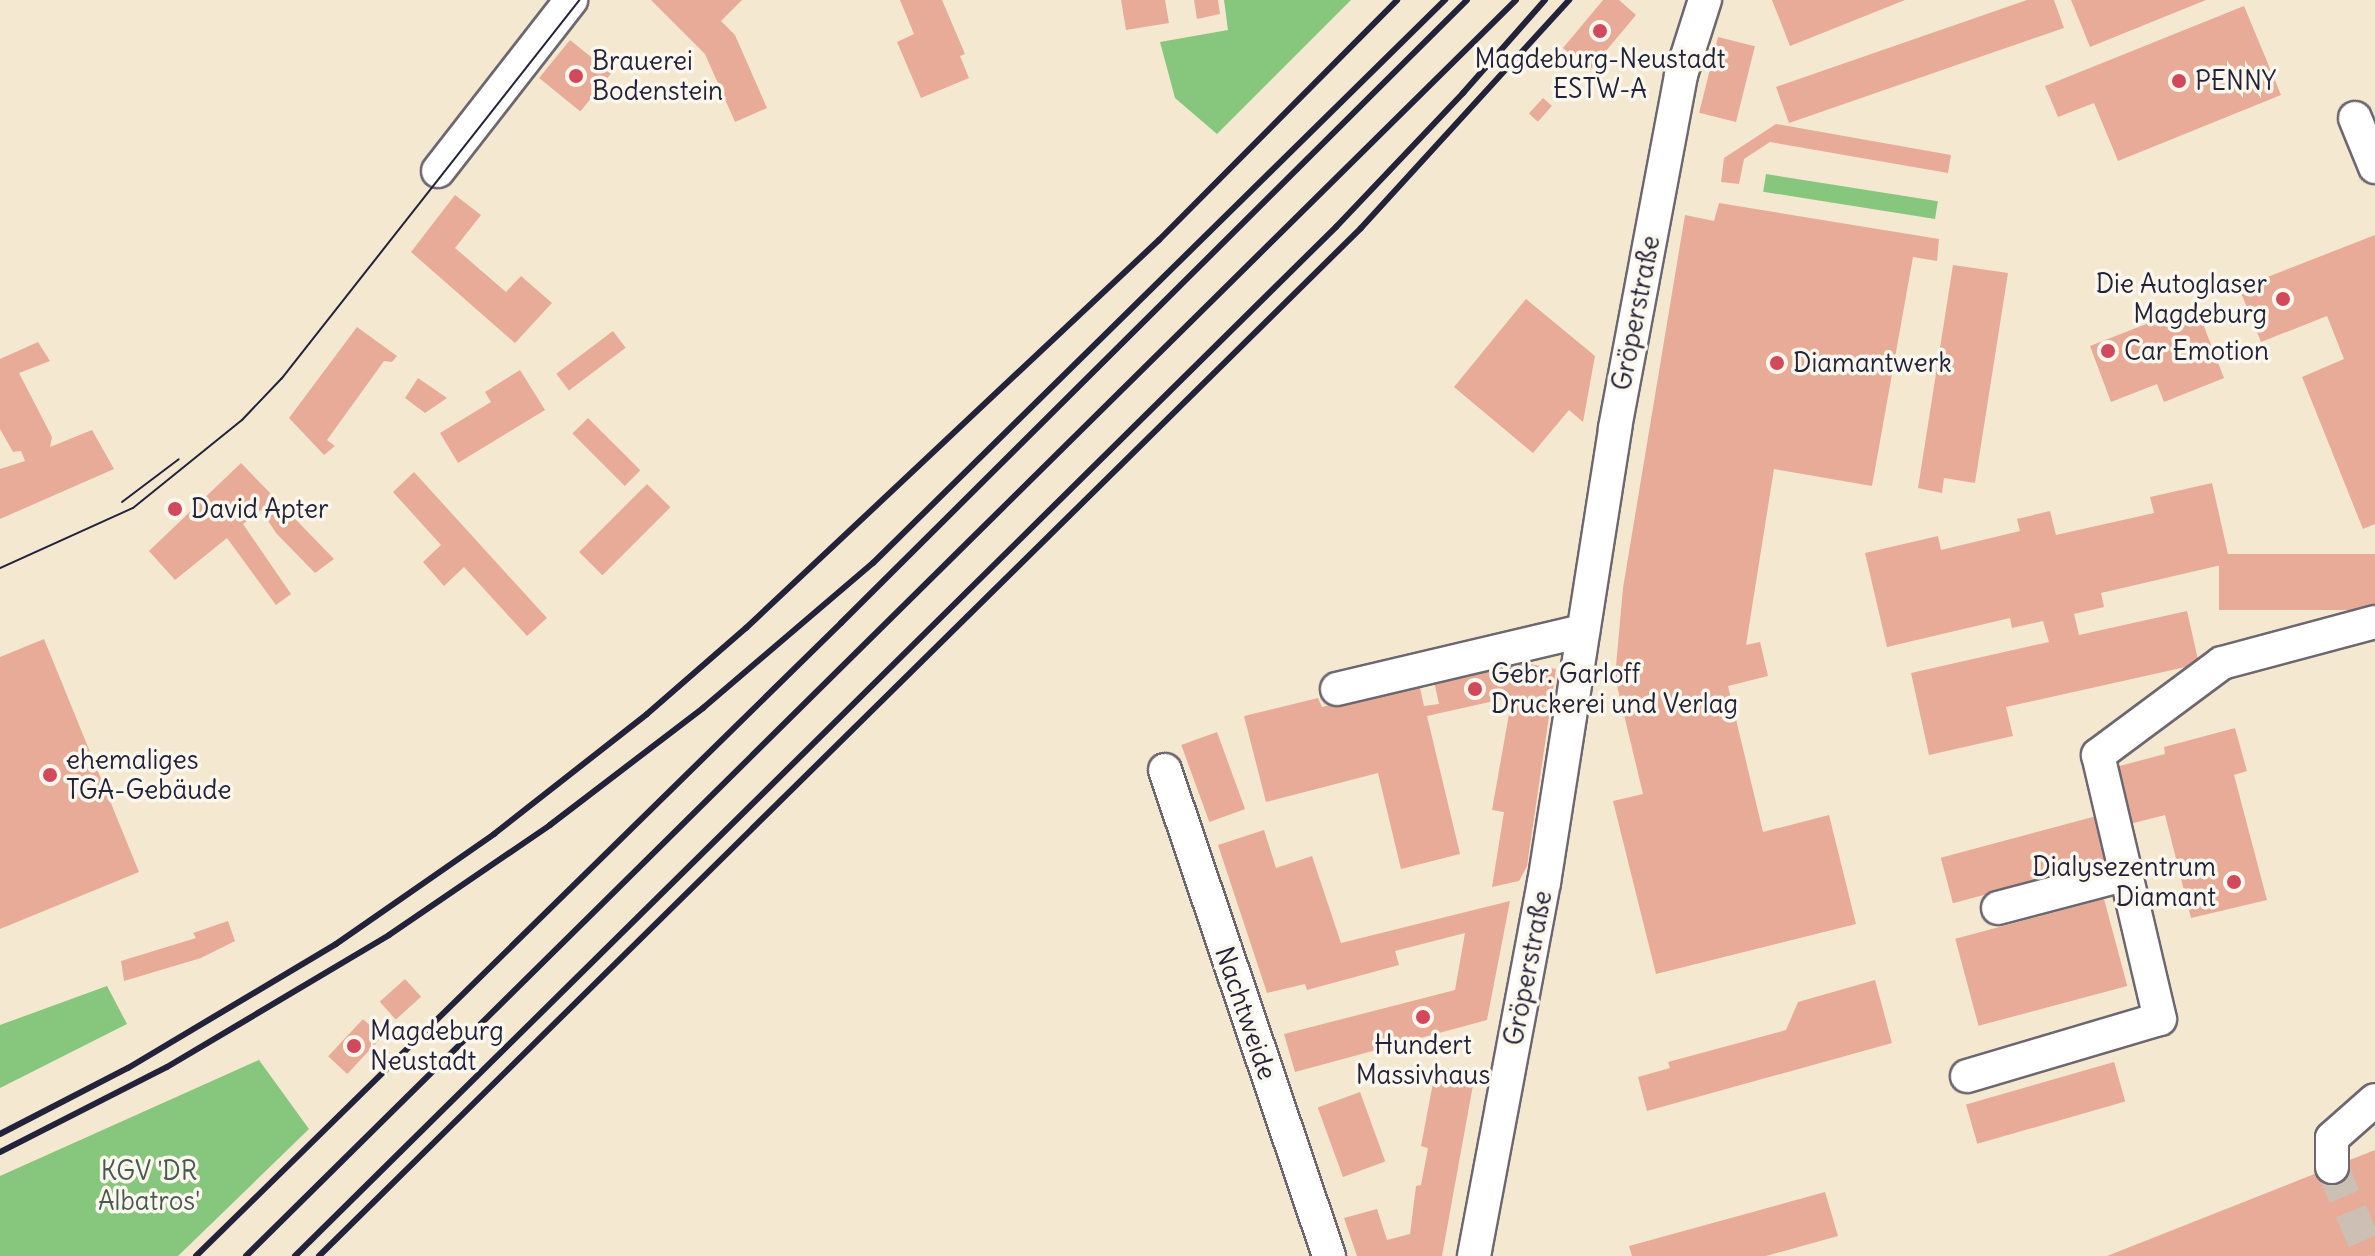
<!DOCTYPE html>
<html>
<head>
<meta charset="utf-8">
<style>
  body { margin:0 }
  #map { position:relative; width:2375px; height:1256px; overflow:hidden; background:#f5e8d1; font-family:Delius,sans-serif }
  div>[style] { position:absolute }
  [style*='--x'] { left:calc(var(--x)*1px); top:calc(var(--y)*1px); width:calc(var(--w)*1px); rotate:calc(var(--a)*1deg) }
  .green>* { inset:0; background:#86c67d; transform-origin:0 0 }
  .building>* { inset:0; background:#e8ab97; transform-origin:0 0 }
  .minor-tunnel>* { height:32px; margin-top:-16px; transform-origin:0; background:repeating-linear-gradient(90deg,#cbc0b3 0 32px,transparent 0 48px) }
  .roads { filter:drop-shadow(2px 0 #6c6770) drop-shadow(-2px 0 #6c6770) drop-shadow(0 2px #6c6770) drop-shadow(0 -2px #6c6770) }
  .minor>* { height:32px; margin:-16px; padding:0 16px; transform-origin:16px; border-radius:16px; background:#fff }
  .tram>* { height:2px; margin:-1px; padding:0 1px; transform-origin:1px; border-radius:1px; background:#22223b }
  .rail>* { height:6px; margin:-3px; padding:0 3px; transform-origin:3px; border-radius:3px; background:#22223b }
  .dots>* { width:22px; height:22px; translate:-50% -50%; box-sizing:border-box; border:4px solid #fbf7ec; border-radius:50% }
  span { translate:-50% -50%; white-space:nowrap; text-align:center; line-height:1.15; -webkit-text-stroke:7px #fbf7ec; paint-order:stroke }
  .poi-label { font-size:26px; color:#22223b }
  .left { translate:0 -50%; text-align:left }
  .right { translate:-100% -50%; text-align:right }
  .street-label { font-size:26px; color:#22223b }
  .park-label { font-size:26px; color:#455b52 }
</style>
</head>
<body>
<div id="map">
  <div class="green">
    <div style="clip-path:polygon(1224px 0,1351px 0,1217px 134px,1175px 98px,1160px 42px,1228px 30px)"></div>
    <div style="left:1766px;top:174px;width:174px;height:18px;rotate:9deg"></div>
    <div style="clip-path:polygon(107px 986px,127px 1024px,0 1088px,0 1025px)"></div>
    <div style="clip-path:polygon(259px 1060px,309px 1129px,178px 1256px,0 1256px,0 1176px)"></div>
  </div>
  <div class="building">
    <div style="clip-path:polygon(651px 0,742px 0,721px 21px,735px 35px,767px 108px,735px 122px,705px 54px)"></div>
    <div style="clip-path:polygon(900px 0,942px 0,965px 54px,960px 56px,969px 78px,921px 98px,897px 42px,914px 34px)"></div>
    <div style="clip-path:polygon(1121px 0,1165px 0,1169px 23px,1126px 30px)"></div>
    <div style="clip-path:polygon(1194px 0,1218px 0,1220px 14px,1197px 19px)"></div>
    <div style="clip-path:polygon(1603px 0,1619px 0,1636px 15px,1590px 70px,1563px 48px)"></div>
    <div style="clip-path:polygon(1772px 0,1905px 0,1790px 46px)"></div>
    <div style="clip-path:polygon(2027px 0,2054px 0,2064px 28px,1789px 123px,1776px 87px)"></div>
    <div style="clip-path:polygon(2071px 0,2206px 0,2090px 47px)"></div>
    <div style="clip-path:polygon(2244px 6px,2281px 95px,2118px 161px,2094px 103px,2058px 117px,2045px 86px)"></div>
    <div style="left:1718px;top:37px;width:38px;height:78px;rotate:14deg"></div>
    <div style="left:570px;top:40px;width:53px;height:49px;rotate:39deg"></div>
    <div style="left:1543px;top:98px;width:12px;height:21px;rotate:42deg"></div>
    <div style="clip-path:polygon(1776px 124px,1951px 155px,1948px 173px,1770px 142px,1744px 159px,1739px 184px,1721px 182px,1724px 158px)"></div>
    <div style="clip-path:polygon(455px 195px,481px 215px,455px 248px,506px 292px,521px 276px,552px 303px,515px 343px,411px 252px)"></div>
    <div style="clip-path:polygon(1719px 203px,1939px 239px,1937px 261px,1913px 257px,1872px 486px,1774px 469px,1746px 645px,1760px 642px,1768px 676px,1728px 686px,1763px 832px,1829px 815px,1856px 924px,1656px 974px,1613px 801px,1643px 794px,1615px 677px,1623px 588px,1685px 215px,1714px 221px)"></div>
    <div style="clip-path:polygon(2375px 235px,2375px 524px,2363px 529px,2302px 377px,2344px 359px,2327px 316px,2261px 342px,2239px 288px)"></div>
    <div style="clip-path:polygon(1953px 265px,2008px 273px,1975px 483px,1944px 478px,1942px 493px,1918px 488px)"></div>
    <div style="clip-path:polygon(1526px 299px,1595px 356px,1583px 422px,1569px 410px,1533px 453px,1454px 387px)"></div>
    <div style="clip-path:polygon(2198px 311px,2224px 378px,2164px 402px,2157px 384px,2111px 402px,2090px 346px,2169px 315px,2172px 322px)"></div>
    <div style="clip-path:polygon(357px 327px,397px 356px,392px 362px,384px 361px,327px 440px,335px 446px,324px 455px,289px 418px)"></div>
    <div style="left:613px;top:331px;width:21px;height:71px;rotate:53deg"></div>
    <div style="clip-path:polygon(38px 342px,50px 361px,19px 373px,52px 437px,50px 447px,92px 430px,114px 469px,0 519px,0 469px,25px 461px,21px 451px,13px 452px,0 429px,0 359px)"></div>
    <div style="clip-path:polygon(520px 370px,545px 410px,458px 463px,440px 433px,491px 402px,485px 392px)"></div>
    <div style="clip-path:polygon(418px 378px,447px 398px,425px 413px,405px 398px)"></div>
    <div style="left:588px;top:418px;width:74px;height:22px;rotate:45deg"></div>
    <div style="clip-path:polygon(241px 463px,334px 559px,315px 573px,276px 533px,261px 510px,243px 524px,291px 594px,276px 605px,227px 538px,175px 580px,149px 551px)"></div>
    <div style="clip-path:polygon(414px 472px,547px 618px,527px 636px,464px 567px,444px 586px,423px 562px,441px 545px,393px 492px)"></div>
    <div style="clip-path:polygon(2212px 483px,2230px 563px,2101px 593px,2104px 607px,2074px 614px,2079px 635px,2187px 611px,2199px 664px,2006px 707px,2013px 736px,1929px 755px,1911px 673px,2049px 642px,2043px 621px,2012px 628px,2010px 618px,1887px 647px,1865px 553px,1938px 536px,1941px 550px,2020px 531px,2017px 519px,2050px 511px,2056px 535px,2154px 513px,2150px 497px)"></div>
    <div style="left:647px;top:484px;width:33px;height:96px;rotate:45deg"></div>
    <div style="left:2375px;top:554px;width:56px;height:156px;rotate:90deg"></div>
    <div style="clip-path:polygon(44px 639px,139px 872px,0 929px,0 657px)"></div>
    <div style="clip-path:polygon(1518px 662px,1556px 669px,1527px 866px,1519px 881px,1492px 887px,1504px 812px,1492px 810px,1512px 697px,1427px 716px,1460px 854px,1401px 869px,1378px 773px,1266px 802px,1244px 716px,1318px 698px,1322px 707px,1419px 683px,1424px 706px,1439px 704px,1434px 681px)"></div>
    <div style="clip-path:polygon(2235px 728px,2247px 771px,2234px 775px,2267px 900px,2191px 918px,2165px 815px,2126px 825px,2112px 768px,2165px 754px,2164px 747px)"></div>
    <div style="left:1217px;top:732px;width:82px;height:38px;rotate:70deg"></div>
    <div style="left:2104px;top:814px;width:47px;height:169px;rotate:75deg"></div>
    <div style="clip-path:polygon(1264px 830px,1276px 868px,1312px 856px,1341px 943px,1510px 901px,1487px 1020px,1295px 1072px,1284px 1034px,1455px 990px,1465px 933px,1395px 951px,1399px 965px,1307px 990px,1305px 984px,1267px 993px,1218px 845px)"></div>
    <div style="left:2104px;top:899px;width:90px;height:154px;rotate:75deg"></div>
    <div style="clip-path:polygon(228px 921px,235px 941px,201px 958px,124px 981px,121px 961px,196px 938px,193px 933px)"></div>
    <div style="left:405px;top:979px;width:24px;height:34px;rotate:48deg"></div>
    <div style="clip-path:polygon(1875px 980px,1892px 1043px,1647px 1111px,1638px 1077px,1670px 1068px,1668px 1062px,1786px 1030px,1798px 1002px)"></div>
    <div style="left:363px;top:1019px;width:26px;height:51px;rotate:43deg"></div>
    <div style="left:2114px;top:1062px;width:41px;height:154px;rotate:74deg"></div>
    <div style="clip-path:polygon(1436px 1067px,1475px 1074px,1442px 1256px,1357px 1256px,1344px 1218px,1377px 1209px,1387px 1240px,1410px 1234px,1416px 1186px,1421px 1185px,1428px 1148px,1421px 1146px)"></div>
    <div style="left:1360px;top:1092px;width:74px;height:45px;rotate:70deg"></div>
    <div style="clip-path:polygon(2375px 1150px,2375px 1256px,2107px 1256px)"></div>
    <div style="clip-path:polygon(1825px 1192px,1838px 1236px,1766px 1256px,1632px 1256px,1629px 1246px)"></div>
  </div>
  <div class="minor-tunnel">
    <div style="--x:2332;--y:1167;--w:97;--a:66.9"></div>
  </div>
  <div class="roads">
    <div class="minor">
      <div style="--x:2355;--y:118;--w:53;--a:67.8"></div>
      <div style="--x:438;--y:171;--w:217;--a:-52.1"></div>
      <div style="--x:1337;--y:689;--w:253;--a:-13.3"></div>
      <div style="--x:1165;--y:770;--w:513;--a:71.35"></div>
      <div style="--x:1998;--y:908;--w:133;--a:-14.8"></div>
      <div style="--x:1967;--y:1076;--w:201;--a:-16.5"></div>
      <div style="--x:2160;--y:1019;--w:271;--a:-103.2"></div>
      <div style="--x:2098;--y:755;--w:154;--a:-36.6"></div>
      <div style="--x:2222;--y:663;--w:158;--a:-15"></div>
      <div style="--x:2332;--y:1167;--w:29;--a:-90"></div>
      <div style="--x:2332;--y:1138;--w:57;--a:-41.5"></div>
      <div style="--x:1474;--y:1256;--w:380;--a:-79.4"></div>
      <div style="--x:1544;--y:883;--w:461;--a:-81.1"></div>
      <div style="--x:1615;--y:428;--w:359;--a:-79.4"></div>
      <div style="--x:1681;--y:75;--w:79;--a:-72.3"></div>
    </div>
  </div>
  <div class="tram">
    <div style="--x:122;--y:502;--w:71;--a:-37"></div>
    <div style="--x:0;--y:568;--w:146;--a:-24.3"></div>
    <div style="--x:133;--y:508;--w:140;--a:-38.9"></div>
    <div style="--x:242;--y:420;--w:58;--a:-46.4"></div>
    <div style="--x:282;--y:378;--w:481;--a:-51.8"></div>
  </div>
  <div class="rail">
    <div style="--x:0;--y:1134;--w:144;--a:-27.3"></div>
    <div style="--x:128;--y:1068;--w:242;--a:-30.8"></div>
    <div style="--x:336;--y:944;--w:193;--a:-34.8"></div>
    <div style="--x:494;--y:834;--w:194;--a:-38.1"></div>
    <div style="--x:647;--y:714;--w:131;--a:-41"></div>
    <div style="--x:746;--y:628;--w:567;--a:-43.21"></div>
    <div style="--x:1159;--y:240;--w:338;--a:-45.2"></div>
    <div style="--x:0;--y:1152;--w:187;--a:-27"></div>
    <div style="--x:167;--y:1067;--w:258;--a:-30.7"></div>
    <div style="--x:389;--y:935;--w:195;--a:-34.3"></div>
    <div style="--x:550;--y:825;--w:193;--a:-37.4"></div>
    <div style="--x:703;--y:708;--w:223;--a:-40.5"></div>
    <div style="--x:873;--y:563;--w:803;--a:-44.55"></div>
    <div style="--x:196;--y:1256;--w:904;--a:-44.46"></div>
    <div style="--x:841;--y:623;--w:883;--a:-44.86"></div>
    <div style="--x:246;--y:1256;--w:1786;--a:-44.68"></div>
    <div style="--x:295;--y:1256;--w:1464;--a:-44.67"></div>
    <div style="--x:1336;--y:227;--w:185;--a:-46.5"></div>
    <div style="--x:1463;--y:93;--w:124;--a:-48.6"></div>
    <div style="--x:319;--y:1256;--w:1464;--a:-44.61"></div>
    <div style="--x:1361;--y:228;--w:309;--a:-47.6"></div>
  </div>
  <div class="dots">
    <div style="left:1600px;top:31px;background:#d1495b"></div>
    <div style="left:576px;top:76px;background:#d1495b"></div>
    <div style="left:2179px;top:81px;background:#d1495b"></div>
    <div style="left:2283px;top:299px;background:#d1495b"></div>
    <div style="left:2108px;top:351px;background:#d1495b"></div>
    <div style="left:1777px;top:363px;background:#d1495b"></div>
    <div style="left:175px;top:509px;background:#d1495b"></div>
    <div style="left:1475px;top:689px;background:#d1495b"></div>
    <div style="left:50px;top:775px;background:#d1495b"></div>
    <div style="left:2234px;top:882px;background:#d1495b"></div>
    <div style="left:1423px;top:1017px;background:#d1495b"></div>
    <div style="left:354px;top:1046px;background:#d1495b"></div>
  </div>
  <div class="poi-label">
    <span style="left:1600px;top:74px">Magdeburg-Neustadt<br>ESTW-A</span>
    <span class="left" style="left:592px;top:76px">Brauerei<br>Bodenstein</span>
    <span class="left" style="left:2195px;top:81px">PENNY</span>
    <span class="right" style="left:2267px;top:299px">Die Autoglaser<br>Magdeburg</span>
    <span class="left" style="left:2124px;top:351px">Car Emotion</span>
    <span class="left" style="left:1793px;top:363px">Diamantwerk</span>
    <span class="left" style="left:191px;top:509px">David Apter</span>
    <span class="left" style="left:1491px;top:689px">Gebr. Garloff<br>Druckerei und Verlag</span>
    <span class="left" style="left:66px;top:775px">ehemaliges<br>TGA-Gebäude</span>
    <span class="right" style="left:2216px;top:882px">Dialysezentrum<br>Diamant</span>
    <span class="left" style="left:370px;top:1046px">Magdeburg<br>Neustadt</span>
    <span style="left:1423px;top:1060px">Hundert<br>Massivhaus</span>
  </div>
  <div class="street-label">
    <span style="left:1636px;top:313px;rotate:-79deg">Gröperstraße</span>
    <span style="left:1528px;top:968px;rotate:-79deg">Gröperstraße</span>
    <span style="left:1246px;top:1013px;rotate:71deg">Nachtweide</span>
  </div>
  <div class="park-label">
    <span style="left:149px;top:1186px">KGV 'DR<br>Albatros'</span>
  </div>
</div>
</body>
</html>
